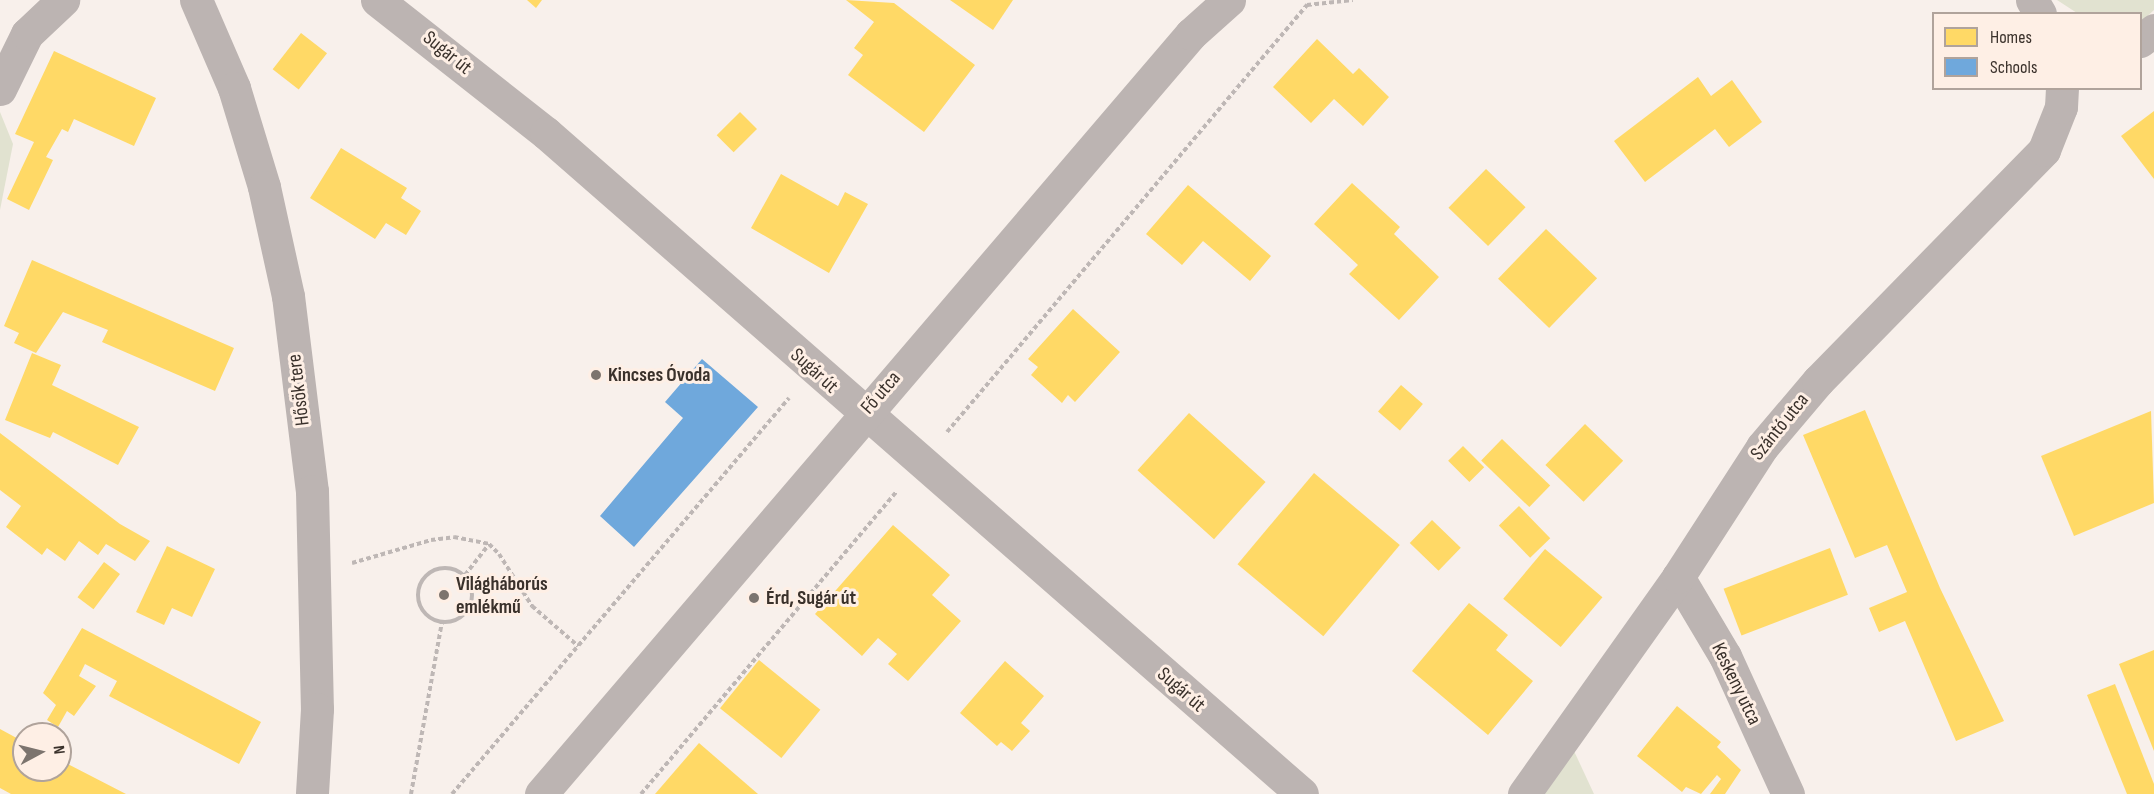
<!DOCTYPE html>
<html>
<head>
<meta charset="utf-8">
<style>
  body { margin:0 }
  #map { position:relative; width:2154px; height:794px; overflow:hidden; background:#f8f0eb; font-family:"Sofia Sans Condensed",sans-serif }
  div>[style] { position:absolute }
  [style*='--x'] { left:calc(var(--x)*1px); top:calc(var(--y)*1px); width:calc(var(--w)*1px); rotate:calc(var(--a)*1deg) }
  .green>* { inset:0; background:#e1e2d0 }
  .homes>* { inset:0; background:#ffd966; transform-origin:0 0 }
  .schools>* { inset:0; background:#6fa8dc }
  .path>* { height:4px; margin-top:-2px; transform-origin:0; background:repeating-linear-gradient(90deg,#beb7b5 0 4.5px,transparent 0 7.5px) }
  .path>.ring { margin:-2px; padding:0; box-sizing:content-box; background:none; border:4px solid #beb7b5; border-radius:50% }
  .minor>* { height:33px; margin:-16.5px; padding:0 16.5px; transform-origin:16.5px; border-radius:16.5px; background:#bcb4b2 }
  .tertiary>* { height:33px; margin:-16.5px; padding:0 16.5px; transform-origin:16.5px; border-radius:16.5px; background:#bcb4b2 }
  .dots>* { width:16px; height:16px; translate:-50% -50%; box-sizing:border-box; border:3px solid #feefe5; border-radius:50% }
  span { translate:-50% -50%; white-space:nowrap; text-align:center; line-height:1.15; -webkit-text-stroke:6px #feefe5; paint-order:stroke }
  .street-label { font-size:20px; color:#3a312b }
  .poi-label { font-size:20px; color:#3a312b; font-weight:700 }
  .left { translate:0 -50%; text-align:left }
  .legend { position:absolute; left:1932px; top:12px; width:210px; height:78px; box-sizing:border-box; background:#feefe5; border:2px solid #b0a39b; margin:0; padding:8px 10px; list-style:none; font-size:18px; color:#3a312b }
  .legend li { display:flex; align-items:center; gap:12px; height:30px }
  .legend b { width:30px; border:2px solid #b0a39b }
  .north { position:absolute; left:12px; top:722px; width:60px; height:60px; box-sizing:border-box; background:#feefe5; border:2px solid #b0a39b; border-radius:50%; rotate:83deg; font-size:16px; font-weight:700; line-height:24px; text-align:center; color:#3a312b }
  .north::after { content:''; display:block; margin:auto; width:21px; height:27px; background:#7c746e; clip-path:polygon(50% 0,100% 100%,50% 72%,0 100%) }
</style>
</head>
<body>
<div id="map">
  <div class="green">
    <div style="clip-path:polygon(2057px 0,2154px 0,2154px 10px,2141px 22px,2140px 14px,2077px 13px)"></div>
    <div style="clip-path:polygon(0 112px,13px 144px,0 210px)"></div>
    <div style="clip-path:polygon(1574px 751px,1594px 794px,1545px 794px)"></div>
  </div>
  <div class="homes">
    <div style="clip-path:polygon(527px 0,542px 0,536px 8px)"></div>
    <div style="clip-path:polygon(846px 0,894px 3px,975px 65px,924px 132px,848px 75px,863px 55px,854px 48px,874px 22px)"></div>
    <div style="clip-path:polygon(950px 0,1013px 0,993px 30px)"></div>
    <div style="left:301px;top:33px;width:33px;height:46px;rotate:38deg"></div>
    <div style="clip-path:polygon(1317px 39px,1353px 74px,1359px 68px,1389px 97px,1363px 126px,1334px 99px,1311px 123px,1273px 87px)"></div>
    <div style="clip-path:polygon(54px 51px,156px 98px,134px 146px,74px 119px,68px 132px,62px 129px,46px 157px,53px 160px,29px 210px,7px 199px,34px 142px,15px 134px)"></div>
    <div style="clip-path:polygon(1698px 77px,1711px 96px,1732px 80px,1762px 122px,1729px 147px,1715px 129px,1645px 182px,1614px 141px)"></div>
    <div style="clip-path:polygon(2154px 111px,2154px 179px,2121px 136px)"></div>
    <div style="left:740px;top:112px;width:24px;height:33px;rotate:45deg"></div>
    <div style="clip-path:polygon(341px 148px,407px 188px,401px 198px,421px 211px,406px 235px,386px 223px,375px 239px,310px 198px)"></div>
    <div style="left:1486px;top:169px;width:55px;height:54px;rotate:44deg"></div>
    <div style="clip-path:polygon(781px 174px,838px 206px,845px 192px,868px 204px,829px 273px,751px 228px)"></div>
    <div style="clip-path:polygon(1352px 183px,1400px 227px,1394px 234px,1439px 277px,1399px 320px,1349px 274px,1358px 265px,1314px 224px)"></div>
    <div style="clip-path:polygon(1188px 185px,1271px 256px,1250px 281px,1203px 241px,1182px 265px,1146px 234px)"></div>
    <div style="left:1546px;top:229px;width:71px;height:69px;rotate:44deg"></div>
    <div style="clip-path:polygon(32px 260px,234px 348px,215px 391px,102px 342px,108px 330px,63px 312px,36px 353px,14px 343px,19px 333px,4px 326px)"></div>
    <div style="clip-path:polygon(1073px 309px,1120px 352px,1075px 402px,1068px 395px,1062px 403px,1031px 375px,1038px 367px,1028px 359px)"></div>
    <div style="clip-path:polygon(32px 353px,61px 365px,52px 385px,139px 427px,118px 465px,53px 432px,50px 438px,5px 420px)"></div>
    <div style="left:1401px;top:385px;width:29px;height:35px;rotate:41deg"></div>
    <div style="clip-path:polygon(1865px 410px,1940px 588px,2004px 721px,1956px 741px,1905px 621px,1879px 632px,1869px 608px,1907px 592px,1887px 545px,1855px 558px,1803px 435px)"></div>
    <div style="clip-path:polygon(2151px 411px,2154px 503px,2074px 536px,2041px 456px)"></div>
    <div style="left:1189px;top:413px;width:103px;height:77px;rotate:42deg"></div>
    <div style="left:1585px;top:424px;width:53px;height:57px;rotate:44deg"></div>
    <div style="clip-path:polygon(0 433px,120px 524px,150px 541px,135px 561px,106px 544px,98px 555px,79px 541px,65px 561px,47px 548px,42px 555px,6px 527px,21px 506px,0 490px)"></div>
    <div style="left:1502px;top:439px;width:67px;height:30px;rotate:44deg"></div>
    <div style="left:1463px;top:446px;width:30px;height:21px;rotate:45deg"></div>
    <div style="left:1314px;top:473px;width:112px;height:119px;rotate:40deg"></div>
    <div style="left:1519px;top:506px;width:45px;height:28px;rotate:46deg"></div>
    <div style="left:1432px;top:520px;width:40px;height:32px;rotate:44deg"></div>
    <div style="clip-path:polygon(893px 525px,950px 575px,932px 595px,961px 621px,908px 681px,888px 664px,897px 654px,878px 638px,862px 656px,815px 614px)"></div>
    <div style="clip-path:polygon(167px 546px,215px 569px,192px 617px,172px 608px,164px 625px,136px 612px)"></div>
    <div style="left:1830px;top:548px;width:50px;height:114px;rotate:69deg"></div>
    <div style="left:1545px;top:549px;width:75px;height:65px;rotate:40deg"></div>
    <div style="left:104px;top:562px;width:20px;height:44px;rotate:37deg"></div>
    <div style="clip-path:polygon(1469px 603px,1508px 635px,1496px 650px,1533px 681px,1488px 735px,1412px 671px)"></div>
    <div style="clip-path:polygon(82px 628px,261px 722px,239px 764px,109px 696px,117px 681px,85px 664px,79px 676px,96px 686px,74px 716px,67px 711px,58px 727px,47px 720px,56px 705px,43px 693px)"></div>
    <div style="clip-path:polygon(2154px 650px,2154px 751px,2119px 664px)"></div>
    <div style="left:759px;top:660px;width:79px;height:62px;rotate:39deg"></div>
    <div style="clip-path:polygon(1005px 661px,1044px 696px,1021px 723px,1030px 731px,1012px 751px,1001px 742px,997px 746px,960px 713px)"></div>
    <div style="clip-path:polygon(2115px 684px,2154px 784px,2154px 794px,2127px 794px,2087px 695px)"></div>
    <div style="clip-path:polygon(1677px 706px,1721px 742px,1717px 747px,1741px 770px,1725px 794px,1710px 794px,1721px 779px,1717px 775px,1701px 794px,1686px 787px,1682px 792px,1637px 756px)"></div>
    <div style="clip-path:polygon(0 729px,24px 742px,24px 770px,60px 770px,60px 760px,126px 794px,11px 794px,0 788px)"></div>
    <div style="clip-path:polygon(699px 743px,758px 794px,655px 794px)"></div>
  </div>
  <div class="schools">
    <div style="clip-path:polygon(702px 359px,758px 407px,634px 547px,600px 516px,683px 418px,665px 402px)"></div>
  </div>
  <div class="path">
    <div style="--x:947;--y:432;--w:559;--a:-49.87"></div>
    <div style="--x:1307;--y:5;--w:46;--a:-6.2"></div>
    <div style="--x:352;--y:563;--w:82;--a:-16.2"></div>
    <div style="--x:431;--y:540;--w:23;--a:-7"></div>
    <div style="--x:454;--y:537;--w:36;--a:11"></div>
    <div style="--x:489;--y:544;--w:14;--a:45"></div>
    <div style="--x:499;--y:554;--w:62;--a:57.6"></div>
    <div style="--x:532;--y:606;--w:61;--a:41"></div>
    <div class="ring" style="left:418px;top:568px;width:50px;height:50px"></div>
    <div style="--x:465;--y:575;--w:39;--a:-52"></div>
    <div style="--x:411;--y:794;--w:175;--a:-79.8"></div>
    <div style="--x:452;--y:794;--w:520;--a:-49.6"></div>
    <div style="--x:641;--y:794;--w:397;--a:-49.8"></div>
  </div>
  <div class="minor">
    <div style="--x:196;--y:0;--w:96;--a:66.6"></div>
    <div style="--x:234;--y:88;--w:103;--a:73.1"></div>
    <div style="--x:264;--y:187;--w:112;--a:77.6"></div>
    <div style="--x:288;--y:296;--w:196;--a:83"></div>
    <div style="--x:312;--y:491;--w:218;--a:88.7"></div>
    <div style="--x:317;--y:709;--w:85;--a:93.4"></div>
    <div style="--x:377;--y:0;--w:215;--a:38.2"></div>
    <div style="--x:546;--y:133;--w:1004;--a:41.16"></div>
    <div style="--x:2032;--y:0;--w:16;--a:60"></div>
    <div style="--x:2140;--y:41;--w:18;--a:-38"></div>
    <div style="--x:0;--y:89;--w:61;--a:-63.9"></div>
    <div style="--x:27;--y:34;--w:50;--a:-43.4"></div>
    <div style="--x:1678;--y:577;--w:92;--a:59.3"></div>
    <div style="--x:1725;--y:656;--w:152;--a:65.5"></div>
    <div style="--x:1524;--y:794;--w:266;--a:-54.6"></div>
    <div style="--x:1678;--y:577;--w:155;--a:-57.1"></div>
    <div style="--x:1762;--y:447;--w:87;--a:-49.7"></div>
    <div style="--x:1818;--y:381;--w:323;--a:-45.6"></div>
    <div style="--x:2044;--y:150;--w:46;--a:-68.4"></div>
    <div style="--x:2061;--y:107;--w:19;--a:-87"></div>
  </div>
  <div class="tertiary">
    <div style="--x:541;--y:794;--w:1000;--a:-49.46"></div>
    <div style="--x:1191;--y:34;--w:51;--a:-41.8"></div>
  </div>
  <div class="dots">
    <div style="left:596px;top:375px;background:#7c746e"></div>
    <div style="left:444px;top:595px;background:#7c746e"></div>
    <div style="left:754px;top:598px;background:#7c746e"></div>
  </div>
  <div class="street-label">
    <span style="left:447px;top:53px;rotate:39deg">Sugár út</span>
    <span style="left:814px;top:371px;rotate:42deg">Sugár út</span>
    <span style="left:299px;top:390px;rotate:-97deg">Hősök tere</span>
    <span style="left:881px;top:393px;rotate:-49deg">Fő utca</span>
    <span style="left:1780px;top:427px;rotate:-51deg">Szántó utca</span>
    <span style="left:1736px;top:684px;rotate:64deg">Keskeny utca</span>
    <span style="left:1181px;top:690px;rotate:41deg">Sugár út</span>
  </div>
  <div class="poi-label">
    <span class="left" style="left:608px;top:375px">Kincses Óvoda</span>
    <span class="left" style="left:456px;top:596px">Világháborús<br>emlékmű</span>
    <span class="left" style="left:766px;top:598px">Érd, Sugár út</span>
  </div>
  <ul class="legend">
  <li><b style="height:16px;background:#ffd966"></b>Homes</li>
  <li><b style="height:16px;background:#6fa8dc"></b>Schools</li>
  </ul>
  <div class="north">N</div>
</div>
</body>
</html>
